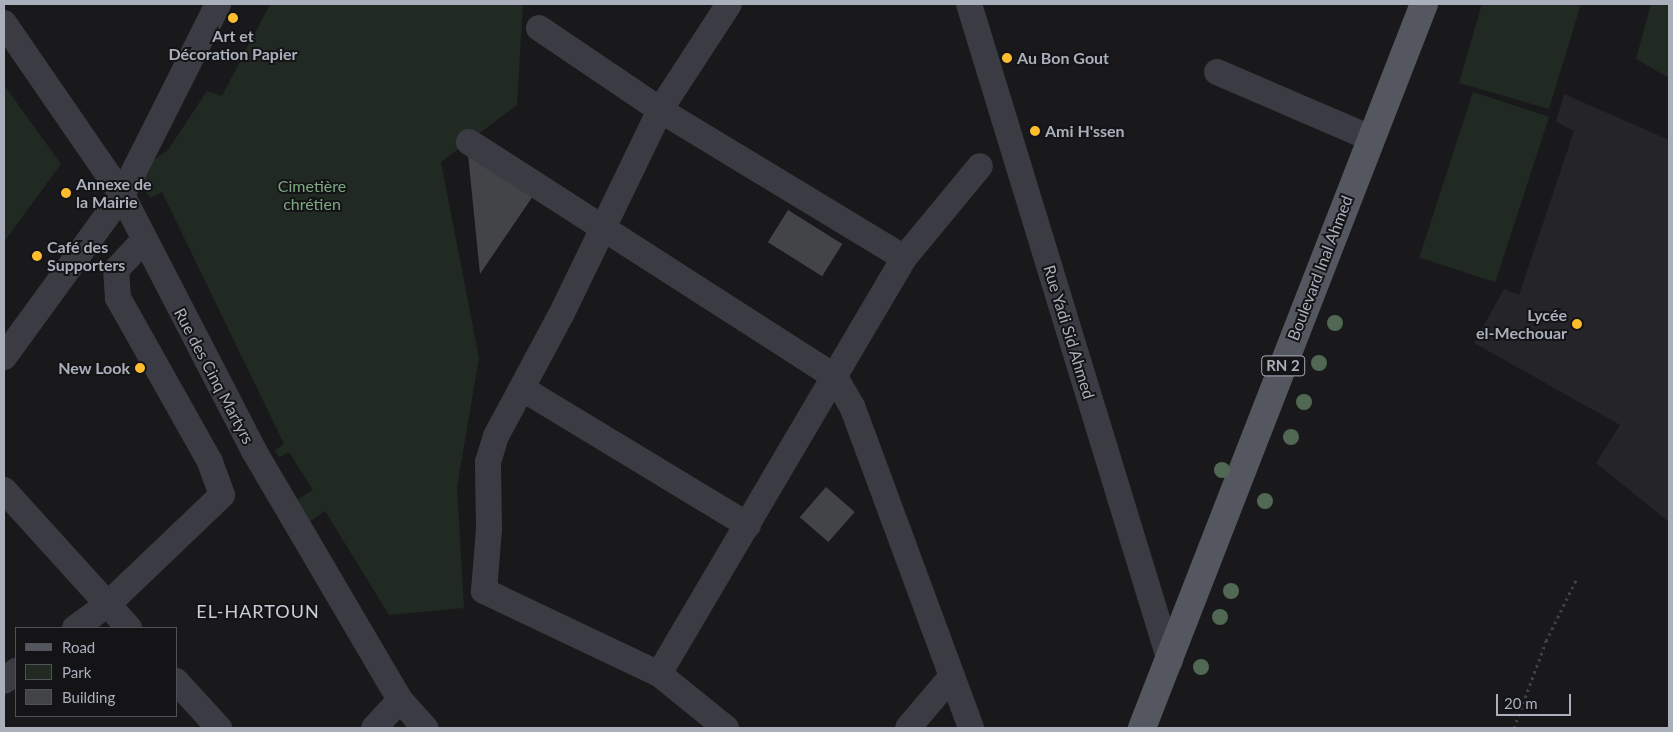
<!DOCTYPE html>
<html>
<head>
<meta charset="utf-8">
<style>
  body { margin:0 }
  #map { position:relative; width:1673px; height:732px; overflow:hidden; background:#19191b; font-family:Lato,sans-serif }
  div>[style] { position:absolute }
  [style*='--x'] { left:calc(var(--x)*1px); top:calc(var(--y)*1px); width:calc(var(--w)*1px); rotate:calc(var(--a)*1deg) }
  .built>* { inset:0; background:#252529 }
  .green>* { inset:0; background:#202a22; transform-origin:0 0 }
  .building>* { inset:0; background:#434448; transform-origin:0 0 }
  .path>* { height:3px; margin-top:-1.5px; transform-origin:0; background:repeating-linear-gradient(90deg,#3f4148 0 2.5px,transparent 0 6.5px) }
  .street>* { height:26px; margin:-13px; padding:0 13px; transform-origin:13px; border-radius:13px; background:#3b3c43 }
  .primary>* { height:28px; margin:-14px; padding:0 14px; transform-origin:14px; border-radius:14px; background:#555760 }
  .trees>* { width:16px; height:16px; margin:-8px; border-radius:50%; background:#516854 }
  .dots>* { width:14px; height:14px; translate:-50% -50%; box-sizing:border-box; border:2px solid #141416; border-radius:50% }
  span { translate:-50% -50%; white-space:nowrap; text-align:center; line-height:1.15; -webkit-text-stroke:4px #141416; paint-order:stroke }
  .shield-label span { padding:1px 4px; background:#141416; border:1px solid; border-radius:4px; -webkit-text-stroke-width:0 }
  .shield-label { font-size:15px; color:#aaafbc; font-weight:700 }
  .poi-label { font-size:16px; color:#aaafbc; font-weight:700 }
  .left { translate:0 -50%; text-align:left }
  .right { translate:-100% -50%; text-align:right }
  .park-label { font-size:16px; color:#7fa983 }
  .street-label { font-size:16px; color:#aaafbc }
  .neighbourhood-label { font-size:18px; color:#cbced8; letter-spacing:1px }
  .frame { position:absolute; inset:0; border:5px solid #aaafbc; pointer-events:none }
  .legend { position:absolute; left:15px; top:627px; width:162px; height:90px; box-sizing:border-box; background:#141416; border:1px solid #505258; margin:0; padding:6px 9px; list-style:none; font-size:15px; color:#aaafbc }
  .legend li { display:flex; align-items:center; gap:10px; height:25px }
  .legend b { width:25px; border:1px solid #505258 }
  .scale { position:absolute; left:1496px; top:694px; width:75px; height:22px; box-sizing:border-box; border:2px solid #aaafbc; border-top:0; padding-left:6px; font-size:15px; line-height:18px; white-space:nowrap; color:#aaafbc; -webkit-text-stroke:4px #141416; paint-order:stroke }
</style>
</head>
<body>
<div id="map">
  <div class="built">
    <div style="clip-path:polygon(1564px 94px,1669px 140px,1669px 522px,1596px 463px,1620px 425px,1474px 343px,1504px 289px,1519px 295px,1574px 131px,1556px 122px)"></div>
  </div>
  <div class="green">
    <div style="clip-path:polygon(270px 4px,523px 4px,517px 105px,441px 162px,479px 358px,457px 487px,464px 608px,389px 615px,325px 511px,308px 523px,292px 503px,313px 490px,289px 452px,279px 457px,275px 450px,284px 444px,162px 192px,150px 198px,139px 180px,152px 161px,168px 150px,207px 91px,222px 96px)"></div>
    <div style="clip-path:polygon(1482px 4px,1581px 4px,1549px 109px,1459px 83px)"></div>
    <div style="clip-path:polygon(1651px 4px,1669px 4px,1669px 78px,1636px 59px)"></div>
    <div style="clip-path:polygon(4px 85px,61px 164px,4px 242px)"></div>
    <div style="left:1473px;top:92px;width:80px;height:174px;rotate:18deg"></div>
  </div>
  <div class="building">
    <div style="clip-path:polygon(468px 154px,533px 196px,480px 274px)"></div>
    <div style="left:788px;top:210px;width:64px;height:38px;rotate:32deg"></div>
    <div style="left:826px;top:487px;width:38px;height:40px;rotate:41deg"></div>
  </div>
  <div class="path">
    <div style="--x:1514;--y:728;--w:93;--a:-69.8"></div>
    <div style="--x:1546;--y:641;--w:70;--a:-63.8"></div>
  </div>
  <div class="street">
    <div style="--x:969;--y:4;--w:687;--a:72.99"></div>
    <div style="--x:4;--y:23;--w:209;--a:55.5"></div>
    <div style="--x:122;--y:195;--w:288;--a:62.7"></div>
    <div style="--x:254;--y:451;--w:289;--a:59.6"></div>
    <div style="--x:400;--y:700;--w:38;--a:48"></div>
    <div style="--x:539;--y:28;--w:146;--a:34.1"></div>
    <div style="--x:660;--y:110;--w:285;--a:31.2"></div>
    <div style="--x:1217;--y:72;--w:167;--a:23.3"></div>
    <div style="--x:469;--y:142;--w:435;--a:32.7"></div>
    <div style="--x:835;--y:377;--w:34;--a:60"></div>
    <div style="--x:852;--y:406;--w:343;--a:69.7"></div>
    <div style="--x:4;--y:357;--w:200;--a:-53.9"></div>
    <div style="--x:122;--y:195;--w:214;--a:-63.3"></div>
    <div style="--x:523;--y:389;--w:263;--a:31.2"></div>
    <div style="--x:4;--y:490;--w:186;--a:47.8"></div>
    <div style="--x:75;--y:628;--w:39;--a:-36"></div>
    <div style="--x:107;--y:605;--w:159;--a:-43.7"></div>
    <div style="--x:222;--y:495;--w:37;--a:-110"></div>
    <div style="--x:209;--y:460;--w:186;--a:-119.3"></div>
    <div style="--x:118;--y:298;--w:28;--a:-94"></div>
    <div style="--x:116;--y:270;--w:41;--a:-47"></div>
    <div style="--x:659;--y:674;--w:483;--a:-59.5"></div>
    <div style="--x:904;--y:258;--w:119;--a:-50.4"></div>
    <div style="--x:4;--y:681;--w:16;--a:-40"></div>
    <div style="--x:176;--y:681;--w:64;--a:47.5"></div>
    <div style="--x:374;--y:728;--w:38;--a:-47"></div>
    <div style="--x:726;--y:728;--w:86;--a:-141.1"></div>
    <div style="--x:659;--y:674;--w:194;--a:-154.6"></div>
    <div style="--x:484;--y:591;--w:62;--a:-85.4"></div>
    <div style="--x:489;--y:529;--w:67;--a:-90.9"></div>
    <div style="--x:488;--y:462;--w:27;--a:-73"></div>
    <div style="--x:496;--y:436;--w:137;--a:-61.8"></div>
    <div style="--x:561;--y:315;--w:228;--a:-64.2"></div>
    <div style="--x:660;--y:110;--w:126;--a:-56.9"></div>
    <div style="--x:908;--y:728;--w:68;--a:-49.8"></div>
  </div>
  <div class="primary">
    <div style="--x:1142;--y:728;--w:777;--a:-68.72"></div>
  </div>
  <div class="trees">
    <div style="left:1335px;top:323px"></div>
    <div style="left:1319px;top:363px"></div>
    <div style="left:1304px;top:402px"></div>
    <div style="left:1291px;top:437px"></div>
    <div style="left:1222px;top:470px"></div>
    <div style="left:1265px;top:501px"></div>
    <div style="left:1231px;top:591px"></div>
    <div style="left:1220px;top:617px"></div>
    <div style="left:1201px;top:667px"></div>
  </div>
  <div class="dots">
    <div style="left:233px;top:18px;background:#ffbd2d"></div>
    <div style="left:1007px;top:58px;background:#ffbd2d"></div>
    <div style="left:1035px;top:131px;background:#ffbd2d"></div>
    <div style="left:66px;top:193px;background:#ffbd2d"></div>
    <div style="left:37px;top:256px;background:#ffbd2d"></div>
    <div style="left:1577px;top:324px;background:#ffbd2d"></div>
    <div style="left:140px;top:368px;background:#ffbd2d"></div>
  </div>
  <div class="shield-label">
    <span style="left:1283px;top:366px">RN 2</span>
  </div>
  <div class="poi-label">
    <span style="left:233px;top:45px">Art et<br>Décoration Papier</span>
    <span class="left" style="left:1017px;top:58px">Au Bon Gout</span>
    <span class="left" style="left:1045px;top:131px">Ami H'ssen</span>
    <span class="left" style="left:76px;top:193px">Annexe de<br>la Mairie</span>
    <span class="left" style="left:47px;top:256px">Café des<br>Supporters</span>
    <span class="right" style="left:1567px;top:324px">Lycée<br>el-Mechouar</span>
    <span class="right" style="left:130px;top:368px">New Look</span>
  </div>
  <div class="park-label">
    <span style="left:312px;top:195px">Cimetière<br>chrétien</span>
  </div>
  <div class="street-label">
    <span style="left:1320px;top:268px;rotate:-69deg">Boulevard Inal Ahmed</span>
    <span style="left:1069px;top:332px;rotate:73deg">Rue Yadi Sid Ahmed</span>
    <span style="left:214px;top:376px;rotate:62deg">Rue des Cinq Martyrs</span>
  </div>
  <div class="neighbourhood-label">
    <span style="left:258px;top:611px">EL-HARTOUN</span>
  </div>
  <div class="frame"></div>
  <ul class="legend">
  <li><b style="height:6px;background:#555760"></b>Road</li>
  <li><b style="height:14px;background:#202a22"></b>Park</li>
  <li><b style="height:14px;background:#434448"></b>Building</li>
  </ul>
  <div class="scale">20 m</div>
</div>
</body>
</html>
